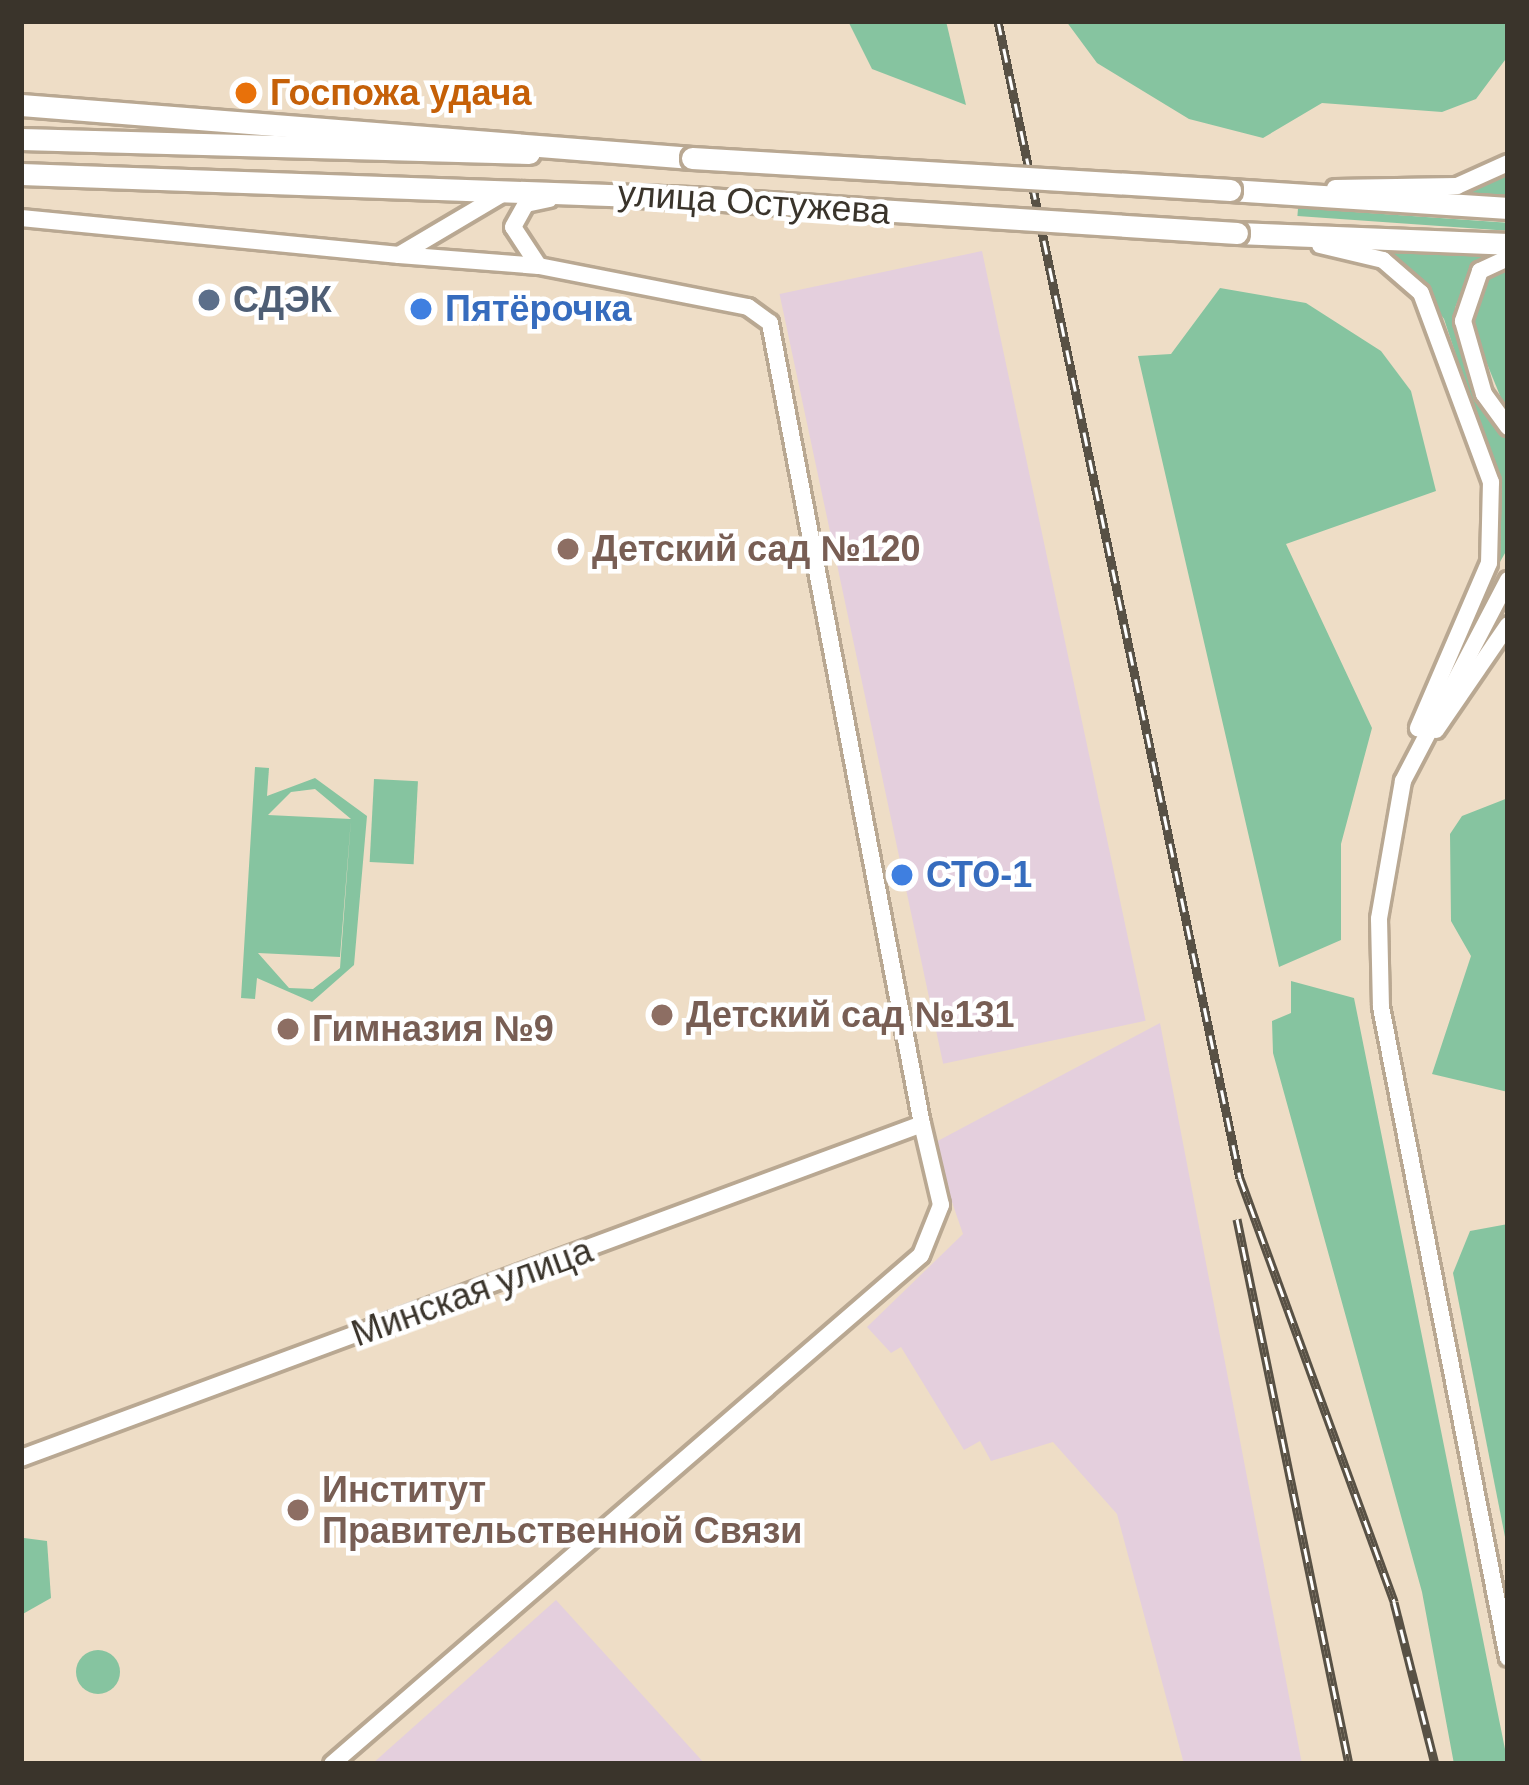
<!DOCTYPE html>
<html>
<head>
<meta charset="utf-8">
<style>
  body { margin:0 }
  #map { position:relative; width:1529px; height:1785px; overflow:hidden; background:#eeddc6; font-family:Arial,sans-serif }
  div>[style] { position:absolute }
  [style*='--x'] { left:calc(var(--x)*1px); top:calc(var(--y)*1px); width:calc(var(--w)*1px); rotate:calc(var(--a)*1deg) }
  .industrial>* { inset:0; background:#e4cfdd; transform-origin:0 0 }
  .green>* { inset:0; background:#86c4a0; transform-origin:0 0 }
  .round { border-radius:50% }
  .roads { filter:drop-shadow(3px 0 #b9a892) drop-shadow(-3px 0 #b9a892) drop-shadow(0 3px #b9a892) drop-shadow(0 -3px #b9a892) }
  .minor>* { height:16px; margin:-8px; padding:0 8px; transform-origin:8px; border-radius:8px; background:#fff }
  .major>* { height:21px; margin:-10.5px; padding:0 10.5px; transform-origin:10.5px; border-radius:10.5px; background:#fff }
  .rail>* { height:9px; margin-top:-4.5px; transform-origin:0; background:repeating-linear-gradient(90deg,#fff 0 14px,#585145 0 28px); box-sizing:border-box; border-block:3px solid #585145 }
  .bridges { filter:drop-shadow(3px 0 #b9a892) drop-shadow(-3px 0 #b9a892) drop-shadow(0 3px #b9a892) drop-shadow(0 -3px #b9a892) }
  .major-bridge>* { height:21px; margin:-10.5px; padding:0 10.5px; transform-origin:10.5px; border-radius:10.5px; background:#fff }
  .dots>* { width:33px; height:33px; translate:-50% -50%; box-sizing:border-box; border:6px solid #fff; border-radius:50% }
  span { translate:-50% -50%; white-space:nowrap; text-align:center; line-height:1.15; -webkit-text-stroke:9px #fff; paint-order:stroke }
  .food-label { font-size:36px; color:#c56008; font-weight:700 }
  .left { translate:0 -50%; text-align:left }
  .street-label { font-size:36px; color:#3a342b }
  .service-label { font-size:36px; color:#4e5e75; font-weight:700 }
  .shop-label { font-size:36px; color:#366cbe; font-weight:700 }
  .education-label { font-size:36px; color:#785e54; font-weight:700 }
  .frame { position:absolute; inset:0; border:24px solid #3a342b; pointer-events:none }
</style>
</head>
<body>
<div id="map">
  <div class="industrial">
    <div style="left:982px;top:251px;width:787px;height:207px;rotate:78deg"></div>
    <div style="clip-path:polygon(1160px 1023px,1302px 1764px,1184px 1764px,1117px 1514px,1053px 1442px,991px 1461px,980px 1441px,964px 1450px,901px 1347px,891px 1353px,867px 1327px,963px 1234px,932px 1144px)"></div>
    <div style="clip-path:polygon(556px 1600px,705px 1764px,372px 1764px)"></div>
  </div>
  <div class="green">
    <div style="clip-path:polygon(848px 21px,946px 21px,966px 105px,872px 69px)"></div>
    <div style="clip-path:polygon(1066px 21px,1508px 21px,1508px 56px,1476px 99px,1442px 112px,1322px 103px,1263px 138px,1189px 119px,1097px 63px)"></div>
    <div style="clip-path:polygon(1508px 170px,1508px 197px,1451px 193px,1481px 185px)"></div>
    <div style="left:1298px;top:208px;width:210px;height:8px;rotate:4deg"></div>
    <div style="clip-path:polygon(1371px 247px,1497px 253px,1469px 274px,1455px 308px,1481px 400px,1508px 434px,1508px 548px,1497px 567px,1495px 474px,1444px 319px,1403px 264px)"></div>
    <div style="clip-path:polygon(1508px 263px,1508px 415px,1469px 320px,1484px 277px)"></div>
    <div style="clip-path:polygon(1220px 288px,1306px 303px,1381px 351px,1411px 391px,1436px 491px,1286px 544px,1372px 728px,1341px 844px,1341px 940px,1279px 967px,1138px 356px,1171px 354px)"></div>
    <div style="clip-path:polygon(evenodd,255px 767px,269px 768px,267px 796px,315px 778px,367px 816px,354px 965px,312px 1002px,257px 978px,255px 999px,241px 998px,255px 767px,315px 789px,351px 819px,268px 815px,291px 792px,315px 789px,255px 767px,351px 819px,340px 968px,313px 989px,289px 988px,258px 953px,340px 957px,351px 819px)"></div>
    <div style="left:374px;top:779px;width:44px;height:83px;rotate:3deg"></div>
    <div style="clip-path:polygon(1508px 798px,1508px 1092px,1432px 1074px,1471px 956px,1451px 921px,1450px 834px,1462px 816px)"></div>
    <div style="clip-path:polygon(1291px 981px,1354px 998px,1508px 1764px,1454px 1764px,1422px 1592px,1273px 1053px,1272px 1021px,1291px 1013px)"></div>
    <div style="clip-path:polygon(1508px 1224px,1508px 1552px,1453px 1273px,1470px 1231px)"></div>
    <div style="clip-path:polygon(24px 1538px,47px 1541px,51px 1598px,21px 1615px)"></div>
    <div class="round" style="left:76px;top:1650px;width:44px;height:44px"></div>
  </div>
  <div class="roads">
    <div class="minor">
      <div style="--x:1335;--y:188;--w:122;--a:-0.9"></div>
      <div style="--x:1457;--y:186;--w:56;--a:-24.3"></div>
      <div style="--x:21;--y:218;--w:380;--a:5.6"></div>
      <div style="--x:399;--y:255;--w:122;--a:-30.6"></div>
      <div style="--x:1320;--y:245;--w:65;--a:13.4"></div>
      <div style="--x:1383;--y:260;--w:50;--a:41"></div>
      <div style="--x:1421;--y:293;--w:202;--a:69.7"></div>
      <div style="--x:1491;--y:482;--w:81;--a:91.4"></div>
      <div style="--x:1489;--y:563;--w:180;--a:113.3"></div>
      <div style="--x:399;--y:255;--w:140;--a:4.5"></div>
      <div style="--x:539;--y:266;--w:213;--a:11.1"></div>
      <div style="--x:748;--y:307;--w:27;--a:36"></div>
      <div style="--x:770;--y:323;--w:815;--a:79.26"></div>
      <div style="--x:1508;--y:258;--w:31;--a:155"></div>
      <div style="--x:1480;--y:271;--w:53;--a:108.8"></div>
      <div style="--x:1463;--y:321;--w:76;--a:74"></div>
      <div style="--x:1484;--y:394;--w:41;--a:54"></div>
      <div style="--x:538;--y:265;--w:45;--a:-123.3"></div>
      <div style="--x:513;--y:227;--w:26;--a:-61"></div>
      <div style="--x:526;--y:204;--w:24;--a:-12"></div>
      <div style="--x:1508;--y:580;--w:227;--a:117.6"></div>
      <div style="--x:1403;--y:781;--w:140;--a:99.9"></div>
      <div style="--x:1379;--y:919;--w:88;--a:88.7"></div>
      <div style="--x:1381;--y:1007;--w:663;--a:78.96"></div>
      <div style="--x:1436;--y:730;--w:127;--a:-55.6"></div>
      <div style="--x:21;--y:1458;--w:961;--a:-20.34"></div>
      <div style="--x:332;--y:1764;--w:778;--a:-40.83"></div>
      <div style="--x:921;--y:1255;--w:54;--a:-68.2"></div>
      <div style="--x:941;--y:1205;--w:83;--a:-103.2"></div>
    </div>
    <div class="major">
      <div style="--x:21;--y:105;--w:673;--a:4.52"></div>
      <div style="--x:21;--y:139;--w:508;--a:1.58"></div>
      <div style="--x:21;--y:174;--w:670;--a:2.05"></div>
      <div style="--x:1230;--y:190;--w:279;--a:3.7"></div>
      <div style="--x:1237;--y:233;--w:271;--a:2.3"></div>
    </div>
  </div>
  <div class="rail">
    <div style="--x:998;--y:21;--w:1182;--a:78.19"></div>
    <div style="--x:1240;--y:1178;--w:451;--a:70"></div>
    <div style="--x:1394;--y:1602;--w:167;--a:75.8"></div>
    <div style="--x:1237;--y:1219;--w:556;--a:78.39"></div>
  </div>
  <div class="bridges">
    <div class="major-bridge">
      <div style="--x:692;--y:158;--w:539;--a:3.4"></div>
      <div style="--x:691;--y:198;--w:547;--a:3.67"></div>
    </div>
  </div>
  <div class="dots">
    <div style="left:246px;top:93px;background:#e8710a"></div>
    <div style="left:209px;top:300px;background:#5c6f8a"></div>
    <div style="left:421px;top:309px;background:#3f7fe0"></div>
    <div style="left:568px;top:549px;background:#8d6e63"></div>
    <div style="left:902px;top:875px;background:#3f7fe0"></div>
    <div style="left:662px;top:1015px;background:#8d6e63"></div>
    <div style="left:288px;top:1029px;background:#8d6e63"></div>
    <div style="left:298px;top:1510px;background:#8d6e63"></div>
  </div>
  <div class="food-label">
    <span class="left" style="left:270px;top:93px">Госпожа удача</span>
  </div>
  <div class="street-label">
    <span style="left:754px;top:202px;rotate:4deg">улица Остужева</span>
    <span style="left:472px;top:1292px;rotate:-20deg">Минская улица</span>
  </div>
  <div class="service-label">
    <span class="left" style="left:233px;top:300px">СДЭК</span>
  </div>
  <div class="shop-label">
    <span class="left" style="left:445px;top:309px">Пятёрочка</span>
    <span class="left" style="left:926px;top:875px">СТО-1</span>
  </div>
  <div class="education-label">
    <span class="left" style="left:592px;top:549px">Детский сад №120</span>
    <span class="left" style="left:686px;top:1015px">Детский сад №131</span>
    <span class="left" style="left:312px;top:1029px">Гимназия №9</span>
    <span class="left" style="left:322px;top:1510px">Институт<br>Правительственной Связи</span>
  </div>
  <div class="frame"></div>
</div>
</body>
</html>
